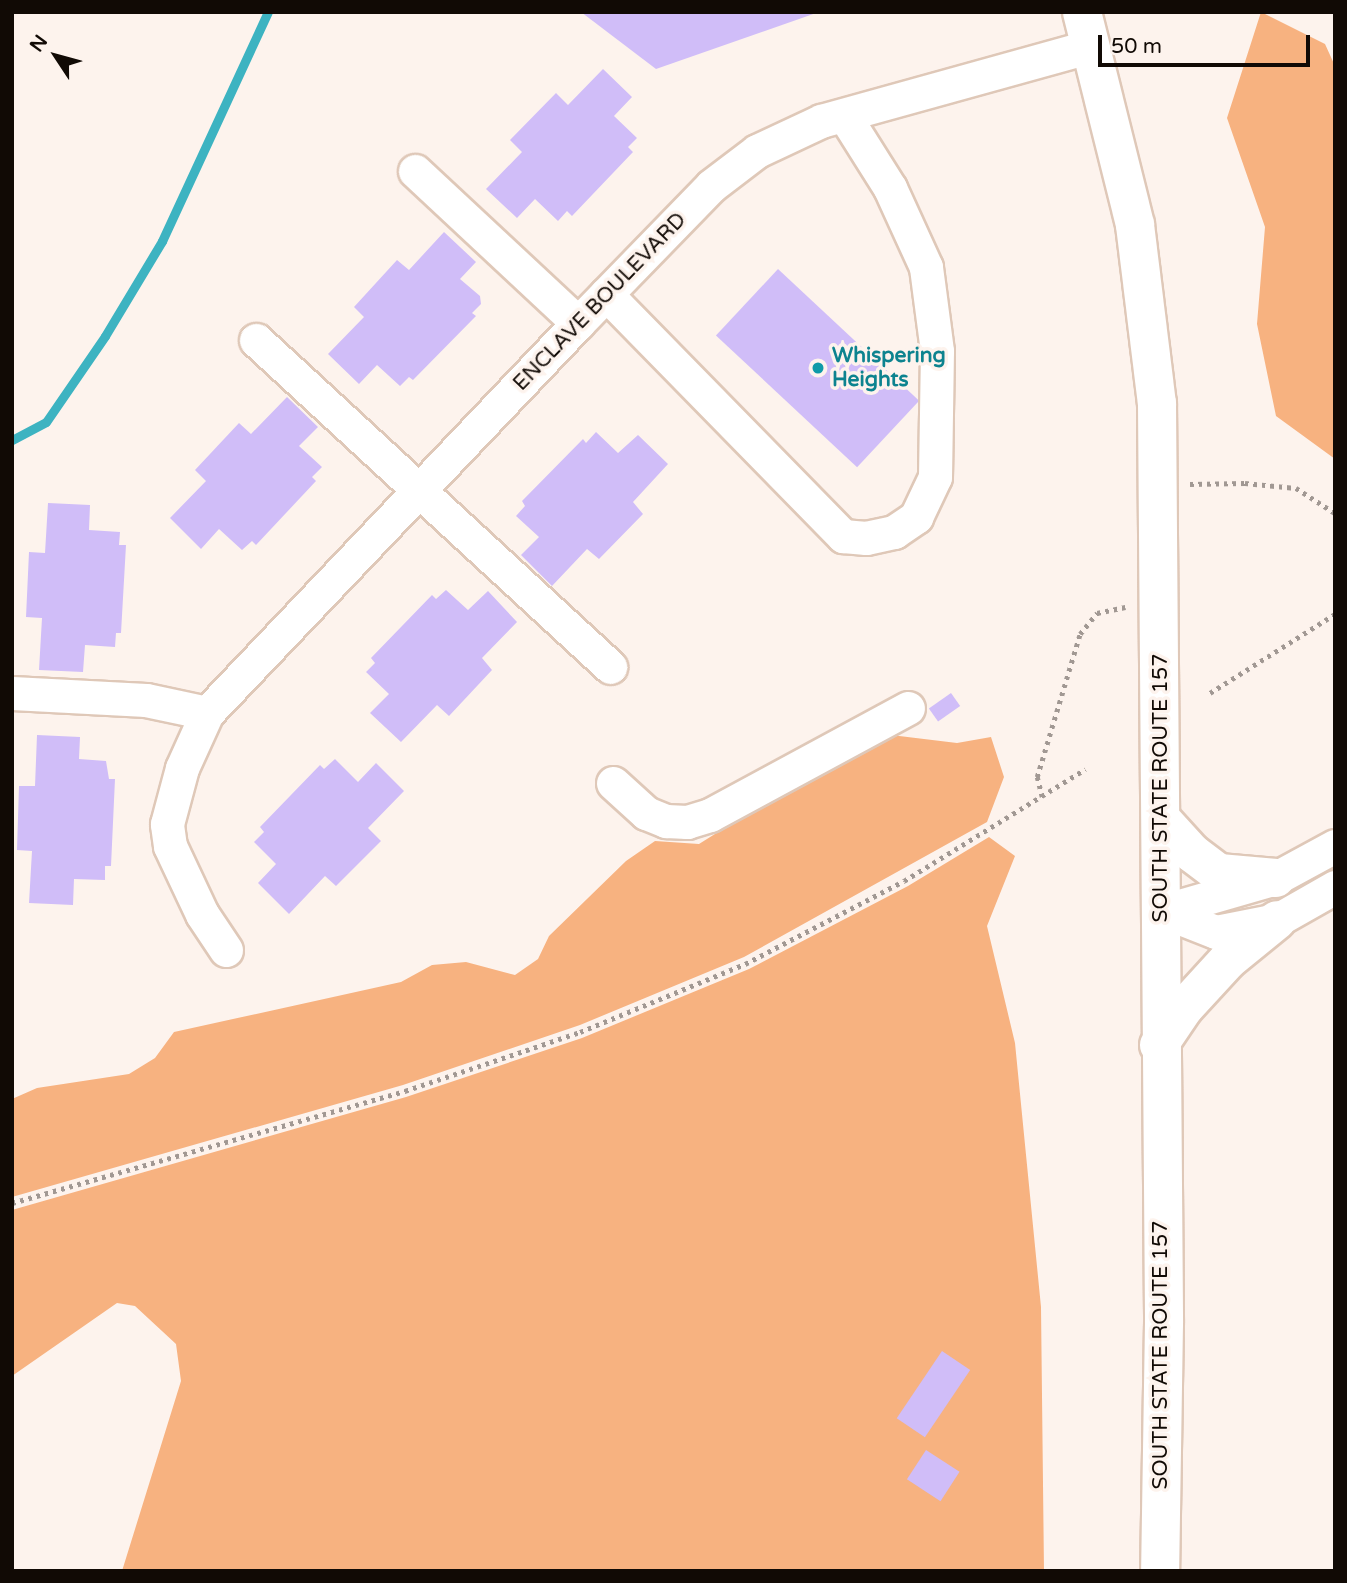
<!DOCTYPE html>
<html>
<head>
<meta charset="utf-8">
<style>
  body { margin:0 }
  #map { position:relative; width:1347px; height:1583px; overflow:hidden; background:#fdf3ed; font-family:"Varela Round",sans-serif }
  div>[style] { position:absolute }
  [style*='--x'] { left:calc(var(--x)*1px); top:calc(var(--y)*1px); width:calc(var(--w)*1px); rotate:calc(var(--a)*1deg) }
  .forest>* { inset:0; background:#f7b280 }
  .stream>* { height:9px; margin:-4.5px; padding:0 4.5px; transform-origin:4.5px; border-radius:4.5px; background:#3db3c1 }
  .building>* { inset:0; background:#d0bdf8; transform-origin:0 0 }
  .path>* { height:4.5px; margin-top:-2.25px; transform-origin:0; background:repeating-linear-gradient(90deg,#a19893 0 3.5px,transparent 0 8.5px) }
  .roads { filter:drop-shadow(2px 0 #dfc8b8) drop-shadow(-2px 0 #dfc8b8) drop-shadow(0 2px #dfc8b8) drop-shadow(0 -2px #dfc8b8) }
  .minor>* { height:33px; margin:-16.5px; padding:0 16.5px; transform-origin:16.5px; border-radius:16.5px; background:#fff }
  .major>* { height:38px; margin:-19px; padding:0 19px; transform-origin:19px; border-radius:19px; background:#fff }
  .dots>* { width:19px; height:19px; translate:-50% -50%; box-sizing:border-box; border:4px solid #fdf3ed; border-radius:50% }
  span { translate:-50% -50%; white-space:nowrap; text-align:center; line-height:1.15; -webkit-text-stroke:7px #fdf3ed; paint-order:stroke }
  .street-label { font-size:21px; color:#110a05 }
  .culture-label { font-size:21px; color:#0d838f; font-weight:700 }
  .left { translate:0 -50%; text-align:left }
  .frame { position:absolute; inset:0; border:14px solid #110a05; pointer-events:none }
  .north { position:absolute; left:21px; top:21px; width:70px; height:70px; -webkit-text-stroke:5px #fdf3ed; paint-order:stroke; rotate:306deg; font-size:19px; font-weight:700; line-height:28px; text-align:center; color:#110a05 }
  .north::after { content:''; display:block; margin:auto; width:24px; height:32px; background:#110a05; clip-path:polygon(50% 0,100% 100%,50% 72%,0 100%) }
  .scale { position:absolute; left:1098px; top:35px; width:212px; height:32px; box-sizing:border-box; border:4px solid #110a05; border-top:0; padding-left:9px; font-size:21px; line-height:24px; white-space:nowrap; color:#110a05; -webkit-text-stroke:5px #fdf3ed; paint-order:stroke }
</style>
</head>
<body>
<div id="map">
  <div class="forest">
    <div style="clip-path:polygon(1261px 12px,1325px 44px,1335px 66px,1335px 459px,1276px 416px,1257px 324px,1265px 227px,1227px 118px)"></div>
    <div style="clip-path:polygon(891px 735px,957px 743px,991px 737px,1004px 777px,987px 822px,744px 957px,580px 1025px,403px 1085px,12px 1197px,12px 1099px,37px 1088px,129px 1074px,155px 1058px,174px 1032px,401px 982px,432px 965px,466px 962px,515px 975px,538px 959px,549px 936px,626px 861px,655px 841px,699px 844px,854px 747px)"></div>
    <div style="clip-path:polygon(989px 837px,1015px 856px,987px 926px,1015px 1043px,1041px 1307px,1044px 1571px,122px 1571px,181px 1381px,176px 1344px,135px 1306px,117px 1303px,12px 1376px,12px 1210px,406px 1097px,582px 1038px,749px 969px,908px 886px)"></div>
  </div>
  <div class="stream">
    <div style="--x:12;--y:440;--w:38;--a:-28"></div>
    <div style="--x:46;--y:422;--w:104;--a:-55.5"></div>
    <div style="--x:105;--y:336;--w:111;--a:-59"></div>
    <div style="--x:162;--y:241;--w:252;--a:-65.2"></div>
  </div>
  <div class="building">
    <div style="clip-path:polygon(581px 12px,819px 12px,656px 69px)"></div>
    <div style="clip-path:polygon(603px 69px,632px 97px,614px 116px,637px 138px,628px 147px,633px 152px,572px 216px,567px 211px,558px 221px,535px 199px,517px 218px,486px 189px,522px 152px,510px 140px,556px 93px,568px 105px)"></div>
    <div style="clip-path:polygon(444px 232px,476px 262px,460px 279px,480px 296px,481px 304px,472px 313px,476px 316px,413px 380px,409px 377px,400px 386px,377px 365px,359px 384px,328px 354px,364px 317px,354px 307px,397px 260px,409px 270px)"></div>
    <div style="left:778px;top:269px;width:193px;height:91px;rotate:43deg"></div>
    <div style="clip-path:polygon(287px 397px,318px 427px,299px 446px,322px 467px,312px 477px,316px 481px,256px 545px,252px 541px,242px 550px,219px 529px,201px 549px,170px 518px,206px 481px,195px 470px,239px 423px,251px 434px)"></div>
    <div style="clip-path:polygon(596px 432px,618px 453px,638px 435px,668px 464px,633px 502px,643px 514px,599px 559px,587px 549px,552px 586px,521px 555px,539px 537px,516px 516px,525px 506px,522px 501px,583px 439px,586px 443px)"></div>
    <div style="clip-path:polygon(48px 503px,90px 505px,89px 530px,120px 532px,119px 545px,126px 545px,121px 633px,116px 633px,115px 647px,85px 645px,83px 672px,39px 670px,42px 618px,26px 617px,29px 552px,45px 553px)"></div>
    <div style="clip-path:polygon(446px 590px,468px 610px,488px 591px,517px 622px,482px 658px,492px 670px,449px 716px,437px 705px,401px 742px,370px 713px,389px 694px,366px 672px,375px 663px,371px 658px,432px 595px,436px 599px)"></div>
    <div style="left:951px;top:693px;width:16px;height:27px;rotate:55deg"></div>
    <div style="clip-path:polygon(37px 735px,80px 737px,79px 759px,106px 761px,109px 779px,115px 779px,111px 866px,105px 866px,105px 880px,74px 879px,73px 905px,29px 903px,32px 851px,17px 850px,19px 786px,35px 786px)"></div>
    <div style="clip-path:polygon(335px 759px,358px 782px,376px 763px,404px 791px,368px 828px,381px 841px,336px 886px,325px 876px,289px 914px,258px 883px,276px 864px,254px 842px,264px 832px,260px 827px,320px 765px,324px 769px)"></div>
    <div style="left:942px;top:1351px;width:34px;height:81px;rotate:34deg"></div>
    <div style="left:926px;top:1450px;width:40px;height:35px;rotate:33deg"></div>
  </div>
  <div class="path">
    <div style="--x:1190;--y:484;--w:55;--a:-1"></div>
    <div style="--x:1245;--y:483;--w:51;--a:5.6"></div>
    <div style="--x:1296;--y:488;--w:46;--a:32.7"></div>
    <div style="--x:1210;--y:693;--w:148;--a:-32.3"></div>
    <div style="--x:1042;--y:797;--w:21;--a:-104"></div>
    <div style="--x:1037;--y:777;--w:149;--a:-73.3"></div>
    <div style="--x:1080;--y:634;--w:27;--a:-51"></div>
    <div style="--x:1097;--y:613;--w:29;--a:-12"></div>
    <div style="--x:12;--y:1203;--w:409;--a:-15.9"></div>
    <div style="--x:405;--y:1091;--w:185;--a:-18.6"></div>
    <div style="--x:580;--y:1032;--w:178;--a:-22.4"></div>
    <div style="--x:745;--y:964;--w:179;--a:-27.6"></div>
    <div style="--x:904;--y:881;--w:213;--a:-31.7"></div>
  </div>
  <div class="roads">
    <div class="minor">
      <div style="--x:415;--y:171;--w:223;--a:43"></div>
      <div style="--x:606;--y:294;--w:339;--a:45.6"></div>
      <div style="--x:843;--y:536;--w:23;--a:5"></div>
      <div style="--x:866;--y:538;--w:29;--a:-12"></div>
      <div style="--x:894;--y:532;--w:27;--a:-34"></div>
      <div style="--x:916;--y:517;--w:44;--a:-64.6"></div>
      <div style="--x:935;--y:477;--w:126;--a:-89.1"></div>
      <div style="--x:937;--y:351;--w:85;--a:-97.5"></div>
      <div style="--x:926;--y:267;--w:87;--a:-114.5"></div>
      <div style="--x:890;--y:188;--w:86;--a:-122.2"></div>
      <div style="--x:256;--y:340;--w:482;--a:42.7"></div>
      <div style="--x:12;--y:693;--w:134;--a:3"></div>
      <div style="--x:146;--y:700;--w:62;--a:12"></div>
      <div style="--x:613;--y:783;--w:45;--a:42.3"></div>
      <div style="--x:646;--y:813;--w:22;--a:22"></div>
      <div style="--x:666;--y:821;--w:21;--a:3"></div>
      <div style="--x:687;--y:822;--w:24;--a:-17"></div>
      <div style="--x:710;--y:815;--w:225;--a:-28.4"></div>
      <div style="--x:1162;--y:911;--w:58;--a:21.3"></div>
      <div style="--x:1216;--y:932;--w:62;--a:-11.1"></div>
      <div style="--x:1277;--y:920;--w:67;--a:-29.6"></div>
      <div style="--x:1162;--y:911;--w:119;--a:-16.1"></div>
      <div style="--x:1276;--y:878;--w:67;--a:-28.5"></div>
      <div style="--x:226;--y:950;--w:43;--a:-123.7"></div>
      <div style="--x:202;--y:914;--w:75;--a:-115.2"></div>
      <div style="--x:170;--y:846;--w:22;--a:-98"></div>
      <div style="--x:167;--y:824;--w:58;--a:-75"></div>
      <div style="--x:182;--y:768;--w:60;--a:-65.6"></div>
      <div style="--x:207;--y:713;--w:538;--a:-46.43"></div>
      <div style="--x:578;--y:323;--w:191;--a:-45.8"></div>
      <div style="--x:711;--y:186;--w:58;--a:-37.3"></div>
      <div style="--x:757;--y:151;--w:71;--a:-25.1"></div>
      <div style="--x:821;--y:121;--w:280;--a:-15.5"></div>
    </div>
    <div class="major">
      <div style="--x:1082;--y:12;--w:219;--a:76"></div>
      <div style="--x:1135;--y:225;--w:179;--a:83"></div>
      <div style="--x:1157;--y:403;--w:920;--a:89.56"></div>
      <div style="--x:1164;--y:1323;--w:248;--a:90.9"></div>
      <div style="--x:1162;--y:820;--w:45;--a:47.7"></div>
      <div style="--x:1192;--y:853;--w:34;--a:37"></div>
      <div style="--x:1219;--y:873;--w:57;--a:5"></div>
      <div style="--x:1159;--y:1045;--w:45;--a:-56"></div>
      <div style="--x:1184;--y:1008;--w:65;--a:-47.5"></div>
      <div style="--x:1228;--y:960;--w:63;--a:-39.2"></div>
    </div>
  </div>
  <div class="dots">
    <div style="left:818px;top:368px;background:#0f9aa8"></div>
  </div>
  <div class="street-label">
    <span style="left:600px;top:302px;rotate:-46deg">ENCLAVE BOULEVARD</span>
    <span style="left:1161px;top:788px;rotate:-90deg">SOUTH STATE ROUTE 157</span>
    <span style="left:1161px;top:1355px;rotate:-90deg">SOUTH STATE ROUTE 157</span>
  </div>
  <div class="culture-label">
    <span class="left" style="left:832px;top:368px">Whispering<br>Heights</span>
  </div>
  <div class="frame"></div>
  <div class="north">N</div>
  <div class="scale">50 m</div>
</div>
</body>
</html>
